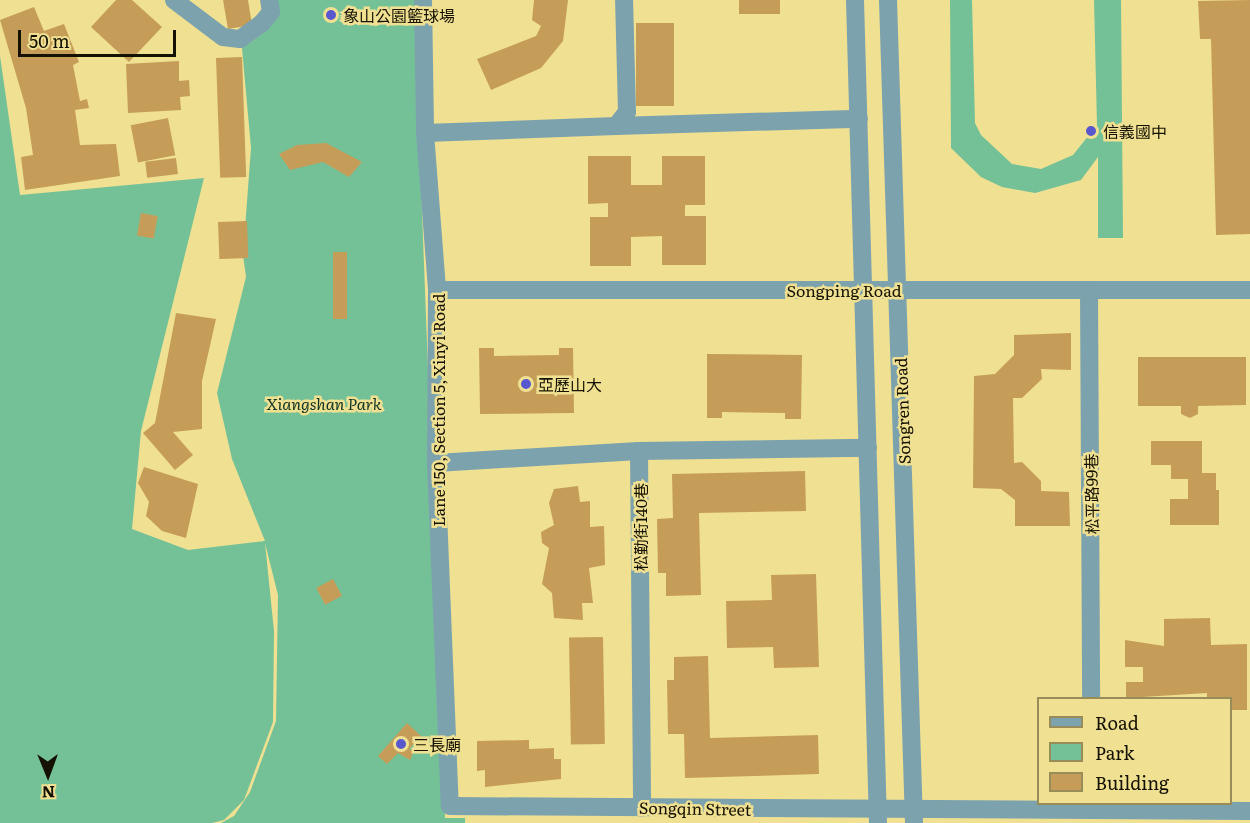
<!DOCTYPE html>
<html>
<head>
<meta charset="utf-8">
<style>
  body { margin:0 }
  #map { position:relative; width:1250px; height:823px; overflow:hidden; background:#efe092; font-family:Literata,"Noto Sans TC",serif }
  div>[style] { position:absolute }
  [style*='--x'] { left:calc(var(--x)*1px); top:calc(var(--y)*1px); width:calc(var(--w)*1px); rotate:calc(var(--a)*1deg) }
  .green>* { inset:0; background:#75c197 }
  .building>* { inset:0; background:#c69d58; transform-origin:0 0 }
  .minor>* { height:18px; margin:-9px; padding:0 9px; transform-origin:9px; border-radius:9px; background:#7ca2ae }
  .dots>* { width:16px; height:16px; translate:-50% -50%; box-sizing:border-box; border:3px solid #efe092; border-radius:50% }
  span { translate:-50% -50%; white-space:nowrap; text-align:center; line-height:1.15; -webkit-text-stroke:5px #efe092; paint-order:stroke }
  .poi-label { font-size:16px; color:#151100 }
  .left { translate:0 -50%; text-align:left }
  .street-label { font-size:16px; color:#151100 }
  .park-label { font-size:16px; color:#103321; font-style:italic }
  .legend { position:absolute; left:1037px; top:697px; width:195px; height:108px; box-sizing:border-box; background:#efe092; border:2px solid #988d58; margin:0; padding:8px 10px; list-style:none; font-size:18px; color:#151100 }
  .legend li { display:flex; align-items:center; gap:12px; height:30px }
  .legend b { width:30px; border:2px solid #988d58 }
  .north { position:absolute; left:18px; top:745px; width:60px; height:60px; -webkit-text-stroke:4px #efe092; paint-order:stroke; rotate:179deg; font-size:16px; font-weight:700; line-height:24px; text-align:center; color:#151100 }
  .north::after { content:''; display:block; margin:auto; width:21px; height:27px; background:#151100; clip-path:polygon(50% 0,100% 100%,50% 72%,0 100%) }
  .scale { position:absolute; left:18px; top:30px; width:158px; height:27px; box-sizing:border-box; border:3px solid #151100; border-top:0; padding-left:8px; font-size:18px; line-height:21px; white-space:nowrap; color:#151100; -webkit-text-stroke:4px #efe092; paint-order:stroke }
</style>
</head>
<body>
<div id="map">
  <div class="green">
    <div style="clip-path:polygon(275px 0,414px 0,445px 818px,465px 818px,465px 823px,221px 823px,234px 816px,250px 792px,276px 721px,278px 595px,265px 543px,274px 631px,273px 722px,244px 800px,224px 820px,212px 823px,0 823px,0 56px,20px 195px,204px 178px,141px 431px,132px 529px,188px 550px,265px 541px,232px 459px,217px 393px,246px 277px,243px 255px,251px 148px,242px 48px,262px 34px)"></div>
    <div style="clip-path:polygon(950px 0,972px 0,975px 123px,981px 135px,1012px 164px,1041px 169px,1073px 155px,1097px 125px,1094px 0,1121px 0,1123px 238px,1098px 238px,1098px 157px,1081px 180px,1035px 193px,1002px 187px,981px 177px,951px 148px)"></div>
  </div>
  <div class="building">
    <div style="clip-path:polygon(116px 0,132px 0,162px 27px,129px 62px,91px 27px)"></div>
    <div style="clip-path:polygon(223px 0,248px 0,252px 25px,228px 29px)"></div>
    <div style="clip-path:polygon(534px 0,568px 0,563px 41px,541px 68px,491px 90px,477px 59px,536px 36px,541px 26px,532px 20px)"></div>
    <div style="left:739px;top:0;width:41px;height:14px"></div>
    <div style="clip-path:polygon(1250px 0,1250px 234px,1216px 235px,1211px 39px,1200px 39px,1198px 1px)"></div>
    <div style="clip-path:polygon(34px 7px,44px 31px,64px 24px,79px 62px,73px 65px,80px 101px,87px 99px,89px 108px,75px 110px,80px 145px,116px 144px,120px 176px,25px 190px,21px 157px,33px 155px,26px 108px,0 20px)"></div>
    <div style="left:636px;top:23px;width:38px;height:83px"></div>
    <div style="left:242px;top:57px;width:120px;height:26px;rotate:88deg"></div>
    <div style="clip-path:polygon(179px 61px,179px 81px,189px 80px,190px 96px,180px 97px,181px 110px,128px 113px,126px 64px)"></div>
    <div style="left:168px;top:118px;width:38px;height:38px;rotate:79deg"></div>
    <div style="clip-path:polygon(326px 143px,362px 162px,349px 177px,323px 162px,290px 170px,279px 154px,297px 145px)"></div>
    <div style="clip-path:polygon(588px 156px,631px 156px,631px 185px,662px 185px,662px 156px,705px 156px,705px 205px,685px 205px,685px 216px,706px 216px,706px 265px,662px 265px,662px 236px,631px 237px,631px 266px,590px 266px,590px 217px,608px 217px,608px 203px,588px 204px)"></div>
    <div style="left:176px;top:158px;width:16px;height:31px;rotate:83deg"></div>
    <div style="left:141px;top:213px;width:17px;height:23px;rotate:10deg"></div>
    <div style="left:247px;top:221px;width:37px;height:29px;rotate:88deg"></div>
    <div style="left:333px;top:252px;width:14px;height:67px"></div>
    <div style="clip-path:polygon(176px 313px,216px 319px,202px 381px,202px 429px,173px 432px,193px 455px,175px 470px,143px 433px,155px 423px)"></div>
    <div style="clip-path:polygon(1071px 333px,1071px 370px,1041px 369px,1042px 379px,1022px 398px,1013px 398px,1014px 463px,1022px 462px,1041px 481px,1041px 491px,1069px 492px,1070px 526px,1015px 526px,1015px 500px,1001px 489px,973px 488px,974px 376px,995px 374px,1014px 355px,1014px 335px)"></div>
    <div style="clip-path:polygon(479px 348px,494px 348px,494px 356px,559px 355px,559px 348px,573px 348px,574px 413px,480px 414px)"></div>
    <div style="clip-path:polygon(707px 354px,802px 355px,801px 419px,785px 419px,785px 413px,722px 412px,722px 418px,707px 418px)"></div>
    <div style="clip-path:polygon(1138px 357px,1246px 357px,1246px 405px,1198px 406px,1198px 414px,1190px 418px,1181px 414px,1181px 406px,1138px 406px)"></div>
    <div style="clip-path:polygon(1151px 441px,1202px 441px,1202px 473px,1216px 473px,1216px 490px,1219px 490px,1219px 525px,1170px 525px,1170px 499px,1188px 499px,1188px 479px,1171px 479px,1171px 465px,1151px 465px)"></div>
    <div style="clip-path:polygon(144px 467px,198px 484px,186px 538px,162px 531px,146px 516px,149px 502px,138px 483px)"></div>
    <div style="clip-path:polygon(805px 471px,806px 511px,699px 513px,701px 595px,666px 596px,666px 573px,658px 573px,657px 519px,673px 518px,672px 474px)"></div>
    <div style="clip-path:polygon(578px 486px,580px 502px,590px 501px,590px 527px,604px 526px,605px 565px,589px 568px,593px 603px,582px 603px,583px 620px,554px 618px,552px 593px,542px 584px,549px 548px,542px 543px,541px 532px,554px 525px,549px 503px,554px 489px)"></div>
    <div style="clip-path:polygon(816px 574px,819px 667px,774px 668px,773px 647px,727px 648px,726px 601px,772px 600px,771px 575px)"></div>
    <div style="left:333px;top:579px;width:19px;height:19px;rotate:62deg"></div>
    <div style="clip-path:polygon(1210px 618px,1211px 645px,1247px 644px,1247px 710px,1230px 710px,1230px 698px,1207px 698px,1207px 693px,1126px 698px,1126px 682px,1143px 682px,1143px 667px,1125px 667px,1125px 640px,1164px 646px,1164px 619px)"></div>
    <div style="left:603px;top:637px;width:107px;height:34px;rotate:89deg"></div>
    <div style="clip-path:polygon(708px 656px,710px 738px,818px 735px,819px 774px,685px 778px,684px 734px,668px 734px,667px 680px,674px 680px,674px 657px)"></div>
    <div style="clip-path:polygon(407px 723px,421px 736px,409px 749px,414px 751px,410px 760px,398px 753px,387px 764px,378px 756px)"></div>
    <div style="clip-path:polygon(529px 740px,529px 749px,554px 748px,554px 759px,561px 759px,561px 779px,485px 787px,485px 770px,477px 771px,477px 741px)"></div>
  </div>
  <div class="minor">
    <div style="--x:174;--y:0;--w:61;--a:37.1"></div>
    <div style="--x:223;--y:37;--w:17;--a:7"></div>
    <div style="--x:240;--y:39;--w:27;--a:-36"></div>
    <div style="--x:262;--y:23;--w:14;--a:-51"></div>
    <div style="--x:271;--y:12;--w:12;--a:-99"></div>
    <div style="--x:423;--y:0;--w:133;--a:89.1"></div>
    <div style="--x:425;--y:133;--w:157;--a:85.6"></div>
    <div style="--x:437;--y:290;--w:173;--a:90.3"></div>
    <div style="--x:436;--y:463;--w:343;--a:87.7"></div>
    <div style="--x:450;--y:806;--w:800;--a:0.36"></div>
    <div style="--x:855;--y:0;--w:823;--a:88.4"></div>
    <div style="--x:888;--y:0;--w:823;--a:88.19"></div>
    <div style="--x:616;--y:126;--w:243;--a:-1.7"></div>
    <div style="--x:425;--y:133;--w:191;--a:-2.1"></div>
    <div style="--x:616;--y:126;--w:18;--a:-52"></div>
    <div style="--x:627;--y:112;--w:112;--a:-91.5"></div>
    <div style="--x:437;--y:290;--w:813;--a:0"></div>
    <div style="--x:1089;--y:290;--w:408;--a:89.7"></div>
    <div style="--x:639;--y:451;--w:229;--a:-0.8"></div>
    <div style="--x:436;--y:463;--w:203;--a:-3.4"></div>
    <div style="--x:639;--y:451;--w:357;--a:89.5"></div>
  </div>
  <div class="dots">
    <div style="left:331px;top:15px;background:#5957ce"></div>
    <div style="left:1091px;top:131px;background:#5957ce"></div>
    <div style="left:526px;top:384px;background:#5957ce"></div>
    <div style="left:401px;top:744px;background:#5957ce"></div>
  </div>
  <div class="poi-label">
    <span class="left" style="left:343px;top:15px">象山公園籃球場</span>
    <span class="left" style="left:1103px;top:131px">信義國中</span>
    <span class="left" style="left:538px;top:384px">亞歷山大</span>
    <span class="left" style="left:413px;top:744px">三長廟</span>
  </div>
  <div class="street-label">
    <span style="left:844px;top:290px">Songping Road</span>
    <span style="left:438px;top:410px;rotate:-90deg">Lane 150, Section 5, Xinyi Road</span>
    <span style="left:902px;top:411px;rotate:-92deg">Songren Road</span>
    <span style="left:1091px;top:494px;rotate:-91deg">松平路99巷</span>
    <span style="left:640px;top:527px;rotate:-90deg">松勤街140巷</span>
    <span style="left:695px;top:808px;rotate:1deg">Songqin Street</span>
  </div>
  <div class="park-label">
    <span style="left:324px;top:403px">Xiangshan Park</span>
  </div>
  <ul class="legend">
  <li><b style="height:8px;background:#7ca2ae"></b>Road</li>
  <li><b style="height:16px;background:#75c197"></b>Park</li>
  <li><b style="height:16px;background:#c69d58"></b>Building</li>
  </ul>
  <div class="north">N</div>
  <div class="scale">50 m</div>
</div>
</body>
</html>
